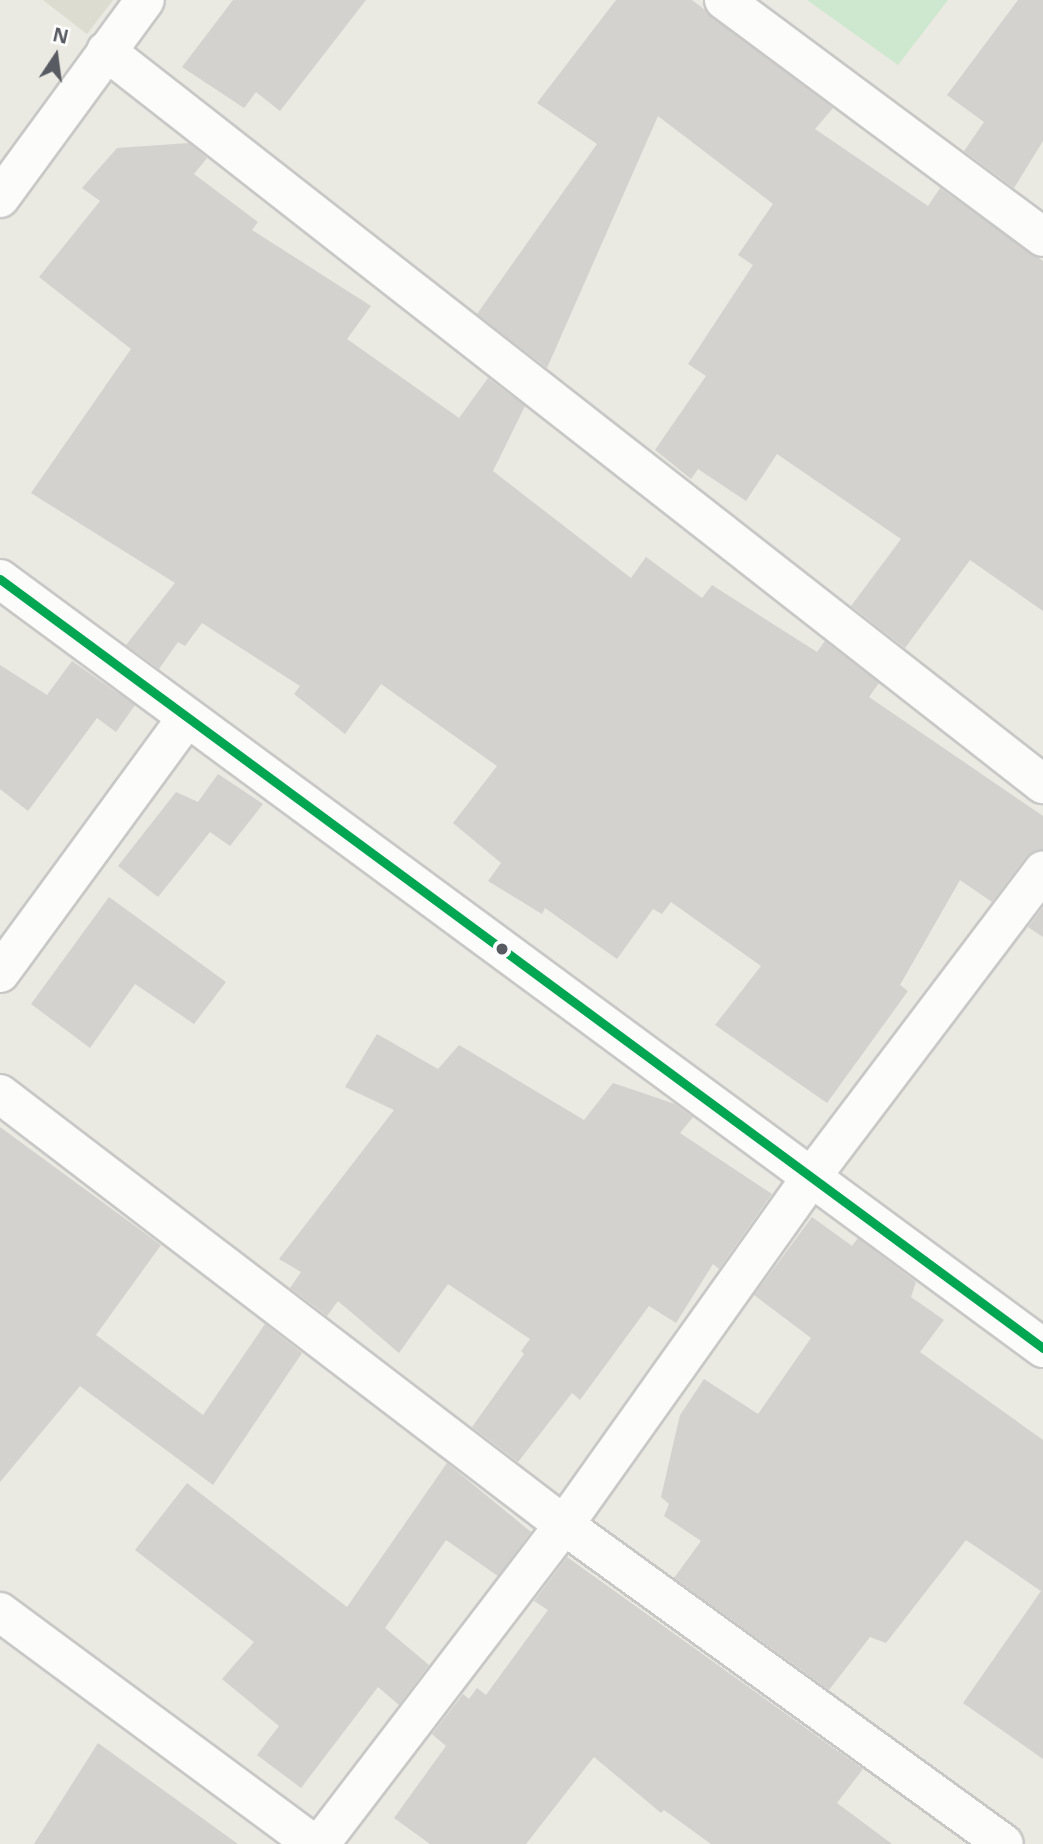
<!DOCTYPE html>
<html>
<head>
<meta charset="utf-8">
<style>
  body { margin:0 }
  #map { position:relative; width:1043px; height:1844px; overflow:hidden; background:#eae9e2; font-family:"Noto Sans",sans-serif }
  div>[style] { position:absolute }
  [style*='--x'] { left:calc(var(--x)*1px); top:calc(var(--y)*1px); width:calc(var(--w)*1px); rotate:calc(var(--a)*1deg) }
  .education>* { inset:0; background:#dcdcd1 }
  .green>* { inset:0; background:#cee8cf }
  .building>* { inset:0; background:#d3d2ce }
  .roads { filter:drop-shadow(2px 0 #c8c8c7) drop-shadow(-2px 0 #c8c8c7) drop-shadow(0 2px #c8c8c7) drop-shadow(0 -2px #c8c8c7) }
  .minor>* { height:38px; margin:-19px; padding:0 19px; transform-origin:19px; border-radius:19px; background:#fcfcfb }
  .bus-1>* { height:9px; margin:-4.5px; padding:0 4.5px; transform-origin:4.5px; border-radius:4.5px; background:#00a651 }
  .dots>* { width:19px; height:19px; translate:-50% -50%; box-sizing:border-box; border:4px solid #fff; border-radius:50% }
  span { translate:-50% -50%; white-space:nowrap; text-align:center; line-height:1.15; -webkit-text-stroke:5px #fff; paint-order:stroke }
  .north { position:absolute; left:21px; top:21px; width:70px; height:70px; -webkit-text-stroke:5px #fff; paint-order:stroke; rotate:13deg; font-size:19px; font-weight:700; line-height:28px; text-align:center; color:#585b62 }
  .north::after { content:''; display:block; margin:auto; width:24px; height:32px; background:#585b62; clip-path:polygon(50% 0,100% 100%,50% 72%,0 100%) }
</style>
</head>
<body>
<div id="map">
  <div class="education">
    <div style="clip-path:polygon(43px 0,113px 0,87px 34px)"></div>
  </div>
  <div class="green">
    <div style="clip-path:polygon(807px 0,948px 0,898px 65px)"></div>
  </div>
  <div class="building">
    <div style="clip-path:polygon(233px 0,366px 0,280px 111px,256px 92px,244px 108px,182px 67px)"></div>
    <div style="clip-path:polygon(616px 0,692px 0,833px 108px,815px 129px,928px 206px,940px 188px,1043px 261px,1043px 611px,970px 560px,905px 648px,851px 606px,901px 539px,777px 454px,746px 501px,698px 469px,691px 479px,655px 450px,706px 376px,688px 364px,753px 265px,738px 255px,773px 204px,658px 116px,547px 368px,477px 314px,597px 144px,537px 103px)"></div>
    <div style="clip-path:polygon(1018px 0,1043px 0,1043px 141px,1014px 188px,964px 151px,984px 122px,947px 95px)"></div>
    <div style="clip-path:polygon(189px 143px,207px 158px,194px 174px,258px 222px,252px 230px,371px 306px,347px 339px,459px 418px,488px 378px,525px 406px,493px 471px,631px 578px,646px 557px,702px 598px,712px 585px,817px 652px,825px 641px,879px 683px,869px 697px,1043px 816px,1043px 850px,1026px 857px,992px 902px,960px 880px,900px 985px,908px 991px,827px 1103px,715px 1025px,761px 966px,671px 902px,662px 914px,653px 909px,617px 959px,545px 908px,542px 914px,488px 881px,501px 863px,453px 823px,497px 766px,381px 684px,345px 734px,294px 694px,300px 686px,202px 623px,185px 646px,178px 642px,159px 669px,126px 645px,175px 583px,31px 493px,131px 349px,39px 277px,100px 201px,82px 188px,117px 148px)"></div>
    <div style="clip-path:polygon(72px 661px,135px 705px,116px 732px,97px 718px,28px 811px,0 789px,0 665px,47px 695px)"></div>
    <div style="clip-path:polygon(218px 774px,263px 804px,230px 846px,210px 832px,158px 897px,118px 866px,176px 792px,198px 802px)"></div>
    <div style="clip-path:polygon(109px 897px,226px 982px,194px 1024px,135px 984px,90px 1048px,31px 1004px)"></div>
    <div style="clip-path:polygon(1043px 907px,1043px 937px,1028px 927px)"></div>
    <div style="clip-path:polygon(377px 1034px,438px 1069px,459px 1045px,584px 1120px,613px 1083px,675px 1104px,693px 1117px,680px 1133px,772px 1194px,719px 1269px,713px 1264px,676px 1323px,649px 1306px,580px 1400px,572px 1393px,518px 1462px,472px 1427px,524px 1354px,521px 1351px,530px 1339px,448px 1284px,399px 1353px,338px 1301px,327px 1316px,290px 1288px,301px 1272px,279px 1259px,394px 1110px,345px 1087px)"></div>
    <div style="clip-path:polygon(0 1127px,161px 1245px,96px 1335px,203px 1415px,265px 1324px,302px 1353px,213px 1485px,80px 1386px,0 1482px)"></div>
    <div style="clip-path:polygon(812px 1217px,852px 1246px,858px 1238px,916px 1282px,911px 1297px,944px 1320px,920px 1352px,1043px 1440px,1043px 1759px,963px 1703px,1041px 1591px,966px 1540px,886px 1643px,870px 1637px,829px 1690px,674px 1578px,701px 1541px,664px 1516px,669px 1504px,661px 1497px,680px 1415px,704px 1379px,758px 1414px,811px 1338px,754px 1295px)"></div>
    <div style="clip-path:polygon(447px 1463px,531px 1532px,498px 1576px,446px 1540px,385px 1628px,429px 1665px,399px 1705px,378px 1687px,301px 1788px,257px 1755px,279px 1726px,222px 1679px,254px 1642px,135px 1550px,187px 1483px,347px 1607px)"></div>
    <div style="clip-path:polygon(567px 1557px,863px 1769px,837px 1803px,892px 1844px,711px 1844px,664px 1810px,661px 1813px,594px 1757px,526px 1844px,430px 1844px,394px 1818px,446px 1746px,432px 1734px,463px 1694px,469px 1699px,477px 1688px,486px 1695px,548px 1610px,534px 1601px)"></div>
    <div style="clip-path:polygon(98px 1743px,238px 1844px,34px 1844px)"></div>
  </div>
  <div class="roads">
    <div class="minor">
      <div style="--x:724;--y:0;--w:397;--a:36.6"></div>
      <div style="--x:106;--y:51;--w:1190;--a:38.04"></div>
      <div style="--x:0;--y:198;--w:245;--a:-53.8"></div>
      <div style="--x:0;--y:579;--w:1296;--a:36.4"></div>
      <div style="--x:0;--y:973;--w:315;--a:-53.8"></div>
      <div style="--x:0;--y:1094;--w:710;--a:37.39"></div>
      <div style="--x:564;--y:1525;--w:543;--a:35.94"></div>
      <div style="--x:0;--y:1612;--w:390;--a:36.5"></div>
      <div style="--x:320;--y:1844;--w:402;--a:-52.6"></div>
      <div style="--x:564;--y:1525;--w:428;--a:-54.6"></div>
      <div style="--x:812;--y:1176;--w:383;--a:-52.9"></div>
    </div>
  </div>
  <div class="bus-1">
    <div style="--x:0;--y:579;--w:1296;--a:36.4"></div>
  </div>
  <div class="dots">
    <div style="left:502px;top:949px;background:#585b62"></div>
  </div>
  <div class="north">N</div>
</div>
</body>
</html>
